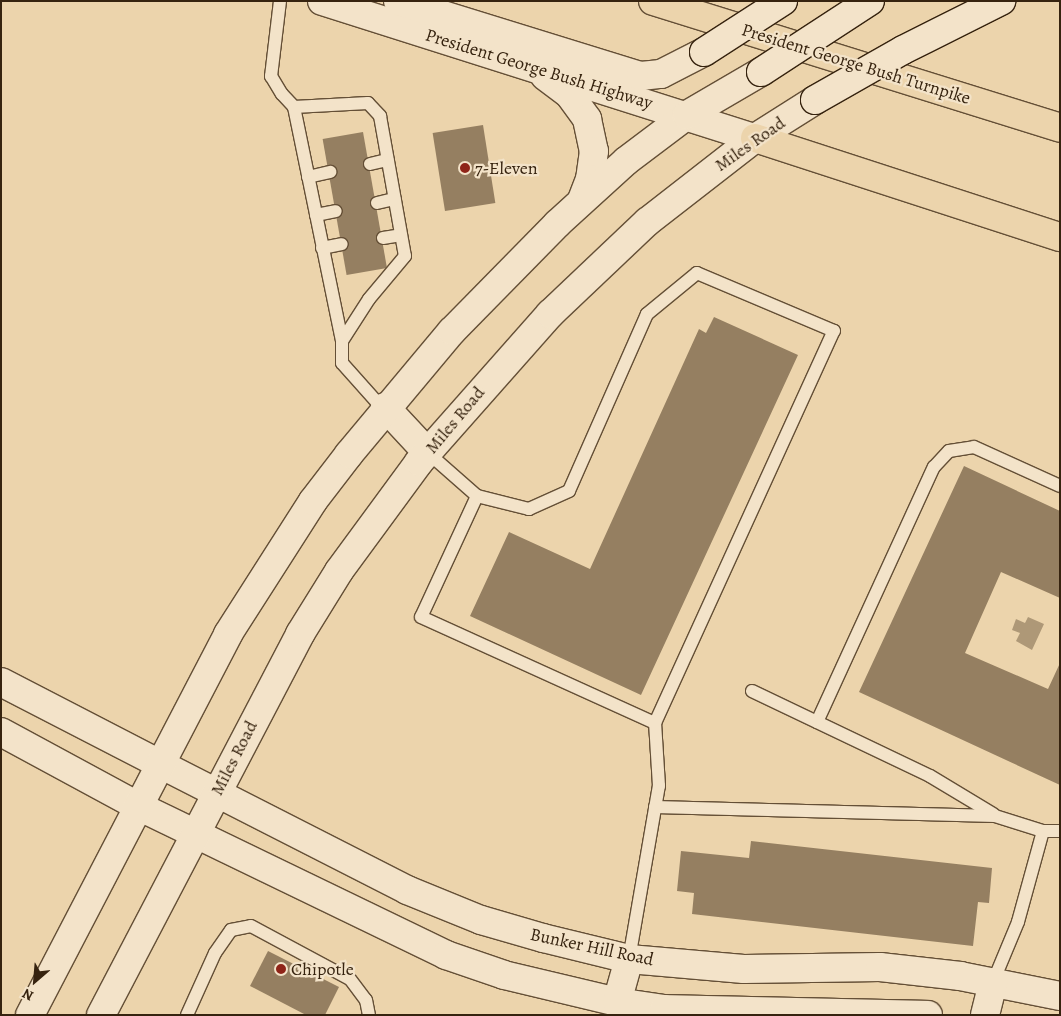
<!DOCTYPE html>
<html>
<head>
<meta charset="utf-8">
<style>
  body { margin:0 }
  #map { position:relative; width:1061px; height:1016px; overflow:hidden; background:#ecd4ac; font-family:Alegreya,serif }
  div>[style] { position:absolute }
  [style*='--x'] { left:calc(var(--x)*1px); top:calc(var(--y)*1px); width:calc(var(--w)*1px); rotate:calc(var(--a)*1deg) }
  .water>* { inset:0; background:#ae9877 }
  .building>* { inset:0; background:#957f61; transform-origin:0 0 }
  .roads { filter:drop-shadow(1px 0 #644f36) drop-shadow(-1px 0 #644f36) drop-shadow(0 1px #644f36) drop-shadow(0 -1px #644f36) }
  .service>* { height:12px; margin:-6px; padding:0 6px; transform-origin:6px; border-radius:6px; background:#f3e3c9 }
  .tertiary>* { height:28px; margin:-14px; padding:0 14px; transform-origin:14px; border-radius:14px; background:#f3e3c9 }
  .secondary>* { height:28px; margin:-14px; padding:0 14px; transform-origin:14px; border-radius:14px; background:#f3e3c9 }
  .motorway>* { height:28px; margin:-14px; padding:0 14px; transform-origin:14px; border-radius:14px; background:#ecd4ac }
  .bridges { filter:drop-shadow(1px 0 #36230f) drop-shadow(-1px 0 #36230f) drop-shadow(0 1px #36230f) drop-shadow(0 -1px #36230f) }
  .secondary-bridge>* { height:28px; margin:-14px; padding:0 14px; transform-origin:14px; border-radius:14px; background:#f3e3c9 }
  .dots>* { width:14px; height:14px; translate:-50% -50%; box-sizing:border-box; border:2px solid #f3e3c9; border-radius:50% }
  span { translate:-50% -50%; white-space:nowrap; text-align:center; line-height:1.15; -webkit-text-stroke:4.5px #f3e3c9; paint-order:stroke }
  .street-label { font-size:18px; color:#36230f }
  .poi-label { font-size:18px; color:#36230f }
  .left { translate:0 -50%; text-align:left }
  .frame { position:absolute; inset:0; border:2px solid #36230f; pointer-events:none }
  .north { position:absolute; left:10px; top:956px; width:50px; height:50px; -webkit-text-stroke:4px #f3e3c9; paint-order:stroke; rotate:207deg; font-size:14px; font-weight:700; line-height:20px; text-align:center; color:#36230f }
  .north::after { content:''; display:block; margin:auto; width:18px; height:22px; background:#36230f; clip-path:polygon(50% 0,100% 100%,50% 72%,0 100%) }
</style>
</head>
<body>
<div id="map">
  <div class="water">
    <div style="clip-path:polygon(1028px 617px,1044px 624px,1032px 650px,1016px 641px,1020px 633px,1012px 630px,1016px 619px,1025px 623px)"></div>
  </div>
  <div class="building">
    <div style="left:483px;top:125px;width:79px;height:51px;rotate:81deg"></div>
    <div style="left:363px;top:132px;width:138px;height:41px;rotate:80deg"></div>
    <div style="clip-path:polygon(714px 317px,798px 355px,641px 695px,470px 616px,509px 532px,590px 569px,699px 329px,706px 333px)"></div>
    <div style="clip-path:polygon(964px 466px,1060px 511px,1060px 598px,1001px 572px,965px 653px,1048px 689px,1060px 663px,1060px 785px,859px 692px)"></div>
    <div style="clip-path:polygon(751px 841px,992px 868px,989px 903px,978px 902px,973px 946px,692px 914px,694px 893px,677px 891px,681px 851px,749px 858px)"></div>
    <div style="clip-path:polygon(268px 951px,339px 987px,325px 1015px,306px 1015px,250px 986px)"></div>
  </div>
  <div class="roads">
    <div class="service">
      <div style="--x:280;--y:1;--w:76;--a:96.8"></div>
      <div style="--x:271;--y:76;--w:21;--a:59"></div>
      <div style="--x:282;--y:94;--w:18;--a:47"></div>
      <div style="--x:294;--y:107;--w:74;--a:-3.1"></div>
      <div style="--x:368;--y:103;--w:18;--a:47"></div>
      <div style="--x:380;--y:116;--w:142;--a:79.9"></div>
      <div style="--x:405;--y:256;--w:56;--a:129.9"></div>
      <div style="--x:369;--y:299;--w:50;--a:122.7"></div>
      <div style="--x:342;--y:341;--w:22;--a:90"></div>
      <div style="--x:342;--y:363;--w:62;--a:48.3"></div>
      <div style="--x:294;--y:107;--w:239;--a:78.4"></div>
      <div style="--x:370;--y:164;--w:18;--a:-13"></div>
      <div style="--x:308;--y:177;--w:23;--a:-13"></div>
      <div style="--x:377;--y:203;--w:18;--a:-13"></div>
      <div style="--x:316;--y:215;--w:20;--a:-11"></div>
      <div style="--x:383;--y:238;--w:18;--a:-9"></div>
      <div style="--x:322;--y:248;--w:20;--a:-11"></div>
      <div style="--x:427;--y:452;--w:67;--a:41.3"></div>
      <div style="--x:477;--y:496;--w:133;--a:114.8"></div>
      <div style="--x:421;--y:617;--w:257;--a:24.4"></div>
      <div style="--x:655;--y:723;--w:431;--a:-65.5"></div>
      <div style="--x:834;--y:331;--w:149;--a:-157.1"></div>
      <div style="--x:697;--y:273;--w:65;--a:140.6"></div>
      <div style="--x:647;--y:314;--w:193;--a:113.8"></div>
      <div style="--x:569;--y:491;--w:44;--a:155.8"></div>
      <div style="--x:529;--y:509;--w:54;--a:-166"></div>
      <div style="--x:752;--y:691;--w:197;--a:25.5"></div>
      <div style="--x:930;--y:776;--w:74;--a:31.1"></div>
      <div style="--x:817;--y:722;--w:281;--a:-65.4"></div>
      <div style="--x:934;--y:467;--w:22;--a:-47"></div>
      <div style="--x:949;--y:451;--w:25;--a:-9"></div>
      <div style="--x:974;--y:447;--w:94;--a:24.4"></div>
      <div style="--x:655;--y:807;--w:340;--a:1.5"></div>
      <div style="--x:995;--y:816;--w:50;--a:17.4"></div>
      <div style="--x:1043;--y:831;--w:94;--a:105.4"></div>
      <div style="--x:1018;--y:922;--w:65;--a:112.6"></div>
      <div style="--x:1043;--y:831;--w:17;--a:0"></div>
      <div style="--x:629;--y:959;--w:176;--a:-80.2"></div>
      <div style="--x:659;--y:786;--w:63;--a:-93.6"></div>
      <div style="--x:187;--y:1015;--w:68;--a:-65.7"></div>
      <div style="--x:215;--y:953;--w:28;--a:-55"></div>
      <div style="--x:231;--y:930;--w:20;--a:-11"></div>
      <div style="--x:251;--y:926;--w:112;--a:28.2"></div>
      <div style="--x:350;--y:979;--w:26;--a:53"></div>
      <div style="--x:366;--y:1000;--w:15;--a:79"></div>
    </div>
    <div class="tertiary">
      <div style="--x:1;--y:682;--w:179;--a:27.3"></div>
      <div style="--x:1;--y:732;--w:156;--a:28.4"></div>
    </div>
    <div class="secondary">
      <div style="--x:322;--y:1;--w:454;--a:17.6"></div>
      <div style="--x:398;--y:1;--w:254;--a:17.2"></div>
      <div style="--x:641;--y:76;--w:20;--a:-6"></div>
      <div style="--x:661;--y:74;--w:48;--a:-27.1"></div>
      <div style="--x:545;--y:76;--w:30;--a:37"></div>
      <div style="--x:569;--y:94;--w:31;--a:54"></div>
      <div style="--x:587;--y:119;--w:33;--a:78"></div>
      <div style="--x:594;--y:151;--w:28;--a:98"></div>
      <div style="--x:590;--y:179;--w:22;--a:111"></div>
      <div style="--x:385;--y:407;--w:62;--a:47"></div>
      <div style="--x:160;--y:764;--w:277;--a:27"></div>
      <div style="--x:407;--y:890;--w:80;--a:22.1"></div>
      <div style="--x:481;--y:920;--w:65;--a:16.2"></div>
      <div style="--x:543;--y:938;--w:89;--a:13.7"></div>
      <div style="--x:629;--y:959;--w:115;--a:5"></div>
      <div style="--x:744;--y:969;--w:136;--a:-0.8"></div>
      <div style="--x:880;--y:967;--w:81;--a:6.4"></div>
      <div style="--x:960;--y:976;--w:102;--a:11.3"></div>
      <div style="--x:138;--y:806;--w:342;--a:25.8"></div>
      <div style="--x:446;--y:955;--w:61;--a:19"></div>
      <div style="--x:504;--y:975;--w:116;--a:13.4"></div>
      <div style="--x:617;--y:1002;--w:48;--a:8.5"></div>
      <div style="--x:664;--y:1009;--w:264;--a:1.3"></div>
      <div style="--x:617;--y:1002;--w:45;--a:-74.4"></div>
      <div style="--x:30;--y:1015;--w:429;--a:-62.5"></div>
      <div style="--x:228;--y:634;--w:158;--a:-57.4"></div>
      <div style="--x:313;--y:501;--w:59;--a:-52.5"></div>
      <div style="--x:349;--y:454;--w:160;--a:-50.1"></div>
      <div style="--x:452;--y:331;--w:150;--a:-45.5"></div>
      <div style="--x:557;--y:224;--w:93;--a:-42.4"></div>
      <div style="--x:626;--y:161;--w:76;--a:-37"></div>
      <div style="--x:687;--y:115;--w:86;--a:-30.2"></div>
      <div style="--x:101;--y:1015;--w:430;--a:-62.4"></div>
      <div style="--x:300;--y:634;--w:74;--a:-58.2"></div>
      <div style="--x:339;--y:571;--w:135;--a:-53.7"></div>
      <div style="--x:419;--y:462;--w:198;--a:-48.5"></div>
      <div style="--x:550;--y:314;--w:134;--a:-43.5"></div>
      <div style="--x:647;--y:222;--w:137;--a:-37.9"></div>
      <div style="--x:755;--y:138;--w:71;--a:-32.3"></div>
      <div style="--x:985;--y:1015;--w:34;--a:-76"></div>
    </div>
    <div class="motorway">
      <div style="--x:653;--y:1;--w:426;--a:17.3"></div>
      <div style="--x:755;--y:138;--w:321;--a:18"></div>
    </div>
  </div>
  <div class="bridges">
    <div class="secondary-bridge">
      <div style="--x:704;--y:52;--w:94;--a:-32.8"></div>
      <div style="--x:761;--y:72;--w:130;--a:-33.1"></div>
      <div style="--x:815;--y:100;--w:101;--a:-29.6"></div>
      <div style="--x:903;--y:50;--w:110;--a:-26.6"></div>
    </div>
  </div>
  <div class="dots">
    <div style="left:465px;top:168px;background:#8f2418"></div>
    <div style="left:281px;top:969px;background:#8f2418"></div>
  </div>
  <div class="street-label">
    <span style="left:856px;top:64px;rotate:17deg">President George Bush Turnpike</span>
    <span style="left:539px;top:69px;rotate:17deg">President George Bush Highway</span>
    <span style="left:750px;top:144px;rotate:-35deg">Miles Road</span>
    <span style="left:455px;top:420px;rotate:-50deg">Miles Road</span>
    <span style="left:234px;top:758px;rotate:-63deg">Miles Road</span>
    <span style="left:592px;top:947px;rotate:12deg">Bunker Hill Road</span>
  </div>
  <div class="poi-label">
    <span class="left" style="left:475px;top:168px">7-Eleven</span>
    <span class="left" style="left:291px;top:969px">Chipotle</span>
  </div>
  <div class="frame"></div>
  <div class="north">N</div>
</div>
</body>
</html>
